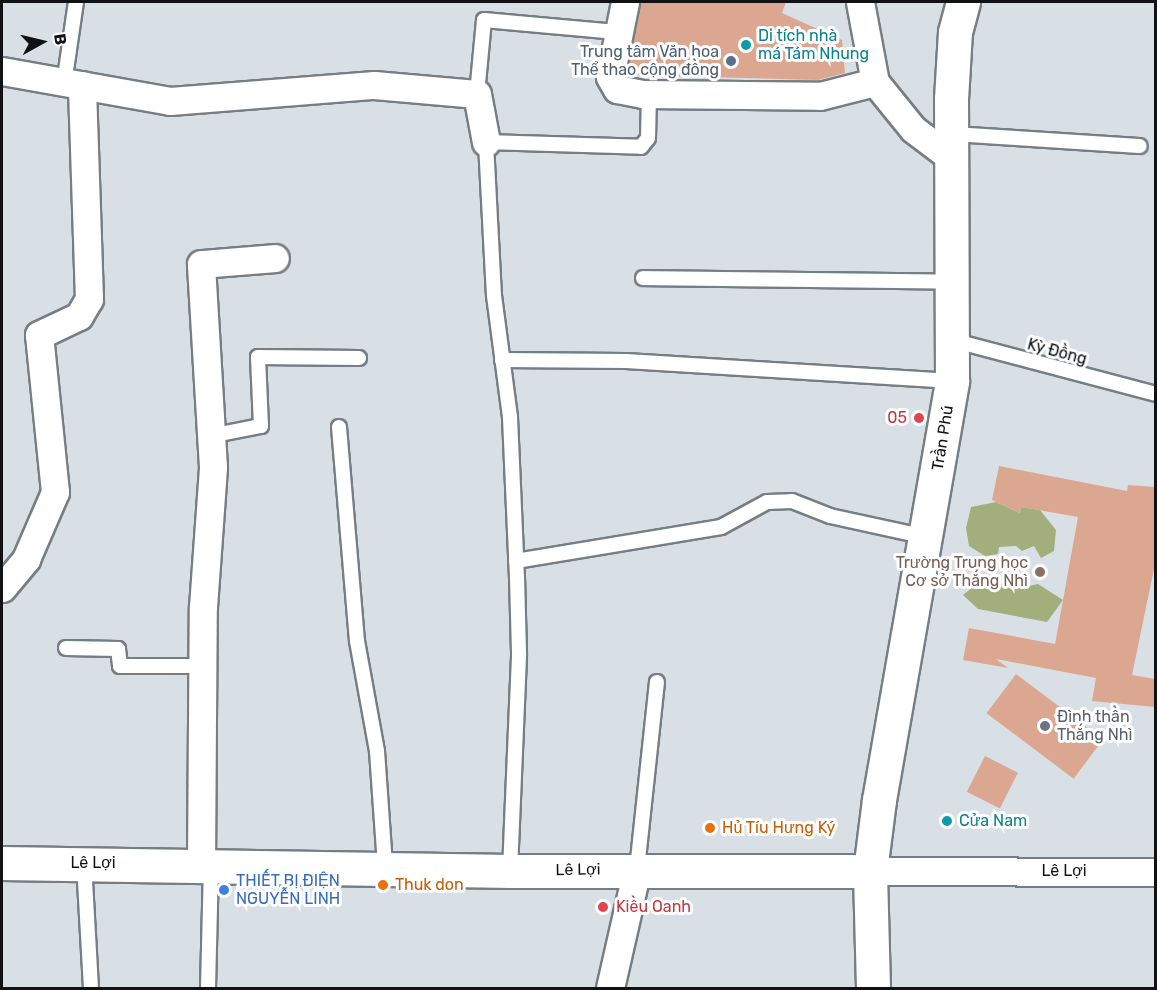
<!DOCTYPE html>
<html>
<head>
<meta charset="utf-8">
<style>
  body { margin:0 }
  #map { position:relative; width:1157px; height:990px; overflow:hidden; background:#d8e0e6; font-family:Rubik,sans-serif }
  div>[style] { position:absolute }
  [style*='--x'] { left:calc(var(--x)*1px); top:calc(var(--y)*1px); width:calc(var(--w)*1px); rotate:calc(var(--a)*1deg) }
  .forest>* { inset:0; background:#a2af7d }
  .building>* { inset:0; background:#dca791; transform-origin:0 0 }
  .roads { filter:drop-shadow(2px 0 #777e83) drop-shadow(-2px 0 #777e83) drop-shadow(0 2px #777e83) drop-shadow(0 -2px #777e83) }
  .service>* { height:14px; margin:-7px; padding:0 7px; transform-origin:7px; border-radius:7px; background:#fff }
  .minor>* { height:27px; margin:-13.5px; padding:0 13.5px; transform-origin:13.5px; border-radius:13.5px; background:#fff }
  .primary>* { height:33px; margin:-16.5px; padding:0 16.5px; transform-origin:16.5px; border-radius:16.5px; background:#fff }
  .dots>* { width:16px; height:16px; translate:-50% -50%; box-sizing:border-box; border:3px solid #fff; border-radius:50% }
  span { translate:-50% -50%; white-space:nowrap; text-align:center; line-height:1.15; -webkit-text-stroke:6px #fff; paint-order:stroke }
  .culture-label { font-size:16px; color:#0d838f }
  .left { translate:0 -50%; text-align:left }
  .service-label { font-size:16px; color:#4e5e75 }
  .right { translate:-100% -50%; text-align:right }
  .street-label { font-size:16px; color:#101215 }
  .health-label { font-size:16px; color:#be3a42 }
  .education-label { font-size:16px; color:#785e54 }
  .worship-label { font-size:16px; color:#5b616d }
  .food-label { font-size:16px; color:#c56008 }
  .shop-label { font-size:16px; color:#366cbe }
  .frame { position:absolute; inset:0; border:3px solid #101215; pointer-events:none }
  .north { position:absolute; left:12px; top:12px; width:60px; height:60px; -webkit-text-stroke:4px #fff; paint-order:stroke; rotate:82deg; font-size:16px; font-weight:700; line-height:24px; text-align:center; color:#101215 }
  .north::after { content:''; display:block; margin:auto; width:21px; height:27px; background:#101215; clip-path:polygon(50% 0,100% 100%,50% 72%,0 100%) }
</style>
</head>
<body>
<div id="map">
  <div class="forest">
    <div style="clip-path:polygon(996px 502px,1020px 513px,1021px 507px,1040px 510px,1056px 530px,1054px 551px,1041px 558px,1034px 546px,1022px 551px,1016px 546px,999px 547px,998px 554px,985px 556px,969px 546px,966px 528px,971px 507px)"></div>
    <div style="clip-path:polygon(1011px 576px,1029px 586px,1038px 584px,1063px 600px,1047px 622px,978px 609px,963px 595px,984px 578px,1002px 584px)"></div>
  </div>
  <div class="building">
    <div style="clip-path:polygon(641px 2px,786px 2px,782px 13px,842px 40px,845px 73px,818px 80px,627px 75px)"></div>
    <div style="clip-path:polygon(999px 466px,1127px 491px,1128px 485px,1155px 487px,1155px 564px,1132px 675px,1155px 679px,1155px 707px,1092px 701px,1096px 678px,996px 659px,1008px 668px,963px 660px,969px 628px,1055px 644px,1063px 600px,1078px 517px,1021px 507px,1020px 513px,992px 500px)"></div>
    <div style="left:1016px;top:674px;width:109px;height:49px;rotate:37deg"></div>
    <div style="left:985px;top:756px;width:37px;height:40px;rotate:27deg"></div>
  </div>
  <div class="roads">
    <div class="service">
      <div style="--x:64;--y:84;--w:83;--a:-81.7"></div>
      <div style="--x:477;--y:94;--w:74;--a:-84.6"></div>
      <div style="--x:484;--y:20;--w:133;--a:5.2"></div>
      <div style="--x:953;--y:134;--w:187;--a:3.7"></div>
      <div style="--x:643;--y:278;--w:310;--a:0.7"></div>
      <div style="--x:952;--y:340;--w:211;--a:14.8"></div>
      <div style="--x:502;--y:360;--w:124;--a:0.5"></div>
      <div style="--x:626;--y:361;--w:327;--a:3.5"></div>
      <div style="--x:339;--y:427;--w:215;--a:85.2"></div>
      <div style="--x:357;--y:641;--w:112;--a:79.7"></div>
      <div style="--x:377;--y:751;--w:115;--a:86"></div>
      <div style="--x:210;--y:436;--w:52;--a:-11.1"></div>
      <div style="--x:261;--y:426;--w:69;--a:-92.5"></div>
      <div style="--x:258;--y:357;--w:101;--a:0.6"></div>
      <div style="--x:516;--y:561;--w:208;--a:-9.4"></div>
      <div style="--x:721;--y:527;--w:52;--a:-28.5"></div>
      <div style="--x:767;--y:502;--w:25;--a:-2"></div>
      <div style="--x:792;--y:501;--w:41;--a:21.5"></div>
      <div style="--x:830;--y:516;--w:98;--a:12.3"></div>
      <div style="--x:66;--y:648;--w:52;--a:1.1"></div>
      <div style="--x:118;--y:649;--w:17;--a:83"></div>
      <div style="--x:120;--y:666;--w:83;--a:0"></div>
      <div style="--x:84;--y:863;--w:125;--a:86.8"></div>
      <div style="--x:637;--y:869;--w:188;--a:-83.9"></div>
      <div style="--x:510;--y:871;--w:218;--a:-87.6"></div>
      <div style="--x:519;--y:653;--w:75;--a:-91.5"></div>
      <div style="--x:517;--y:578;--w:161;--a:-92.5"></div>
      <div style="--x:510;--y:417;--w:122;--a:-97.5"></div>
      <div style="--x:494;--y:296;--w:154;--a:-93"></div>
      <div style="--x:486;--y:142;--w:155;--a:1.8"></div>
      <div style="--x:641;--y:147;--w:11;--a:-52"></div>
      <div style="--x:648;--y:138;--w:44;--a:-88.7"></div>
      <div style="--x:208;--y:988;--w:122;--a:-88.6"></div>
    </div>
    <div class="minor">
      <div style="--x:625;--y:2;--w:76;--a:101.3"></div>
      <div style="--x:610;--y:77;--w:14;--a:60"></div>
      <div style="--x:617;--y:89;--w:26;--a:11"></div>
      <div style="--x:643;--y:94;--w:177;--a:0.6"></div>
      <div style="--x:820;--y:96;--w:57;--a:-14.3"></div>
      <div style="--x:860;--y:2;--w:81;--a:79.4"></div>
      <div style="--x:875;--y:82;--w:60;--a:51"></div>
      <div style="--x:913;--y:129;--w:51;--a:37.1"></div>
      <div style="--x:2;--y:71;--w:171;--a:10.1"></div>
      <div style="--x:170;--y:101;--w:205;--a:-4.5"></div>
      <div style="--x:374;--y:85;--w:103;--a:5"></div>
      <div style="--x:477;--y:94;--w:49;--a:79.4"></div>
      <div style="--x:2;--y:588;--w:38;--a:-50"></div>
      <div style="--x:26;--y:559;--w:73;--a:-66.6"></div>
      <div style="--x:55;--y:492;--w:158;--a:-95.8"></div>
      <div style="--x:39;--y:335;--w:44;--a:-25.4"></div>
      <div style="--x:79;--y:316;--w:20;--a:-60"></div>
      <div style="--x:89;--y:299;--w:214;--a:-91.9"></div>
      <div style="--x:201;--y:864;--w:257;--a:-89.6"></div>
      <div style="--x:203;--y:607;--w:140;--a:-85.9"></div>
      <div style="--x:213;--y:467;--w:203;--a:-93.4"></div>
      <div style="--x:201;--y:264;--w:74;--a:-4.6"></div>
      <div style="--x:870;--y:871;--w:286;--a:0.2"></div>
      <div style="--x:610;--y:988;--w:122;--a:-77.2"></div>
    </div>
    <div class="primary">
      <div style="--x:2;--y:863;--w:508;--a:0.9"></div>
      <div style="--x:510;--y:871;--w:360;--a:0"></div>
      <div style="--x:873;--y:988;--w:117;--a:-91.5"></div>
      <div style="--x:870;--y:871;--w:72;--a:-82.8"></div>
      <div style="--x:879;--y:800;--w:425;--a:-80.1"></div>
      <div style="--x:952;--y:381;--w:282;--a:-90.2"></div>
      <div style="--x:951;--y:99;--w:67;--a:-86.6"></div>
      <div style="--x:955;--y:32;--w:31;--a:-75"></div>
    </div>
  </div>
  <div class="dots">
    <div style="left:746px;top:45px;background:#0f9aa8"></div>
    <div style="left:731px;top:61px;background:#5c6f8a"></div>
    <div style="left:919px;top:418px;background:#e0444e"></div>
    <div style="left:1040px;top:572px;background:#8d6e63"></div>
    <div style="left:1045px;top:726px;background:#6b7280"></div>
    <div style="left:947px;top:821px;background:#0f9aa8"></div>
    <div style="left:710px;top:828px;background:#e8710a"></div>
    <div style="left:383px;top:885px;background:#e8710a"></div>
    <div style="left:224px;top:890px;background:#3f7fe0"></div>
    <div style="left:603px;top:907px;background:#e0444e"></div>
  </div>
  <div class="culture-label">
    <span class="left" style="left:758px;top:45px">Di tích nhà<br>má Tám Nhung</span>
    <span class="left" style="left:959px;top:821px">Cửa Nam</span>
  </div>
  <div class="service-label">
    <span class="right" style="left:719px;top:61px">Trung tâm Văn hoa<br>Thể thao cộng đồng</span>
  </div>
  <div class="street-label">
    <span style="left:1057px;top:352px;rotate:15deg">Kỳ Đồng</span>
    <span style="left:943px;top:438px;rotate:-81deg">Trần Phú</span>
    <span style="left:93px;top:863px">Lê Lợi</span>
    <span style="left:578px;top:870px;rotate:-1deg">Lê Lợi</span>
    <span style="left:1064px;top:871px">Lê Lợi</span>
  </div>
  <div class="health-label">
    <span class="right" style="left:907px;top:418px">05</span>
    <span class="left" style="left:616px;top:907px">Kiều Oanh</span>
  </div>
  <div class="education-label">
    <span class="right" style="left:1028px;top:572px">Trường Trung học<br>Cơ sở Thắng Nhì</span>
  </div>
  <div class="worship-label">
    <span class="left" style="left:1057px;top:726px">Đình thần<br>Thắng Nhì</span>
  </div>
  <div class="food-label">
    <span class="left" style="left:722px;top:828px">Hủ Tíu Hưng Ký</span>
    <span class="left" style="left:395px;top:885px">Thuk don</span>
  </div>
  <div class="shop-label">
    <span class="left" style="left:236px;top:890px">THIẾT BỊ ĐIỆN<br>NGUYỄN LINH</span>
  </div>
  <div class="frame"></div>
  <div class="north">B</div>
</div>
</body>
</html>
